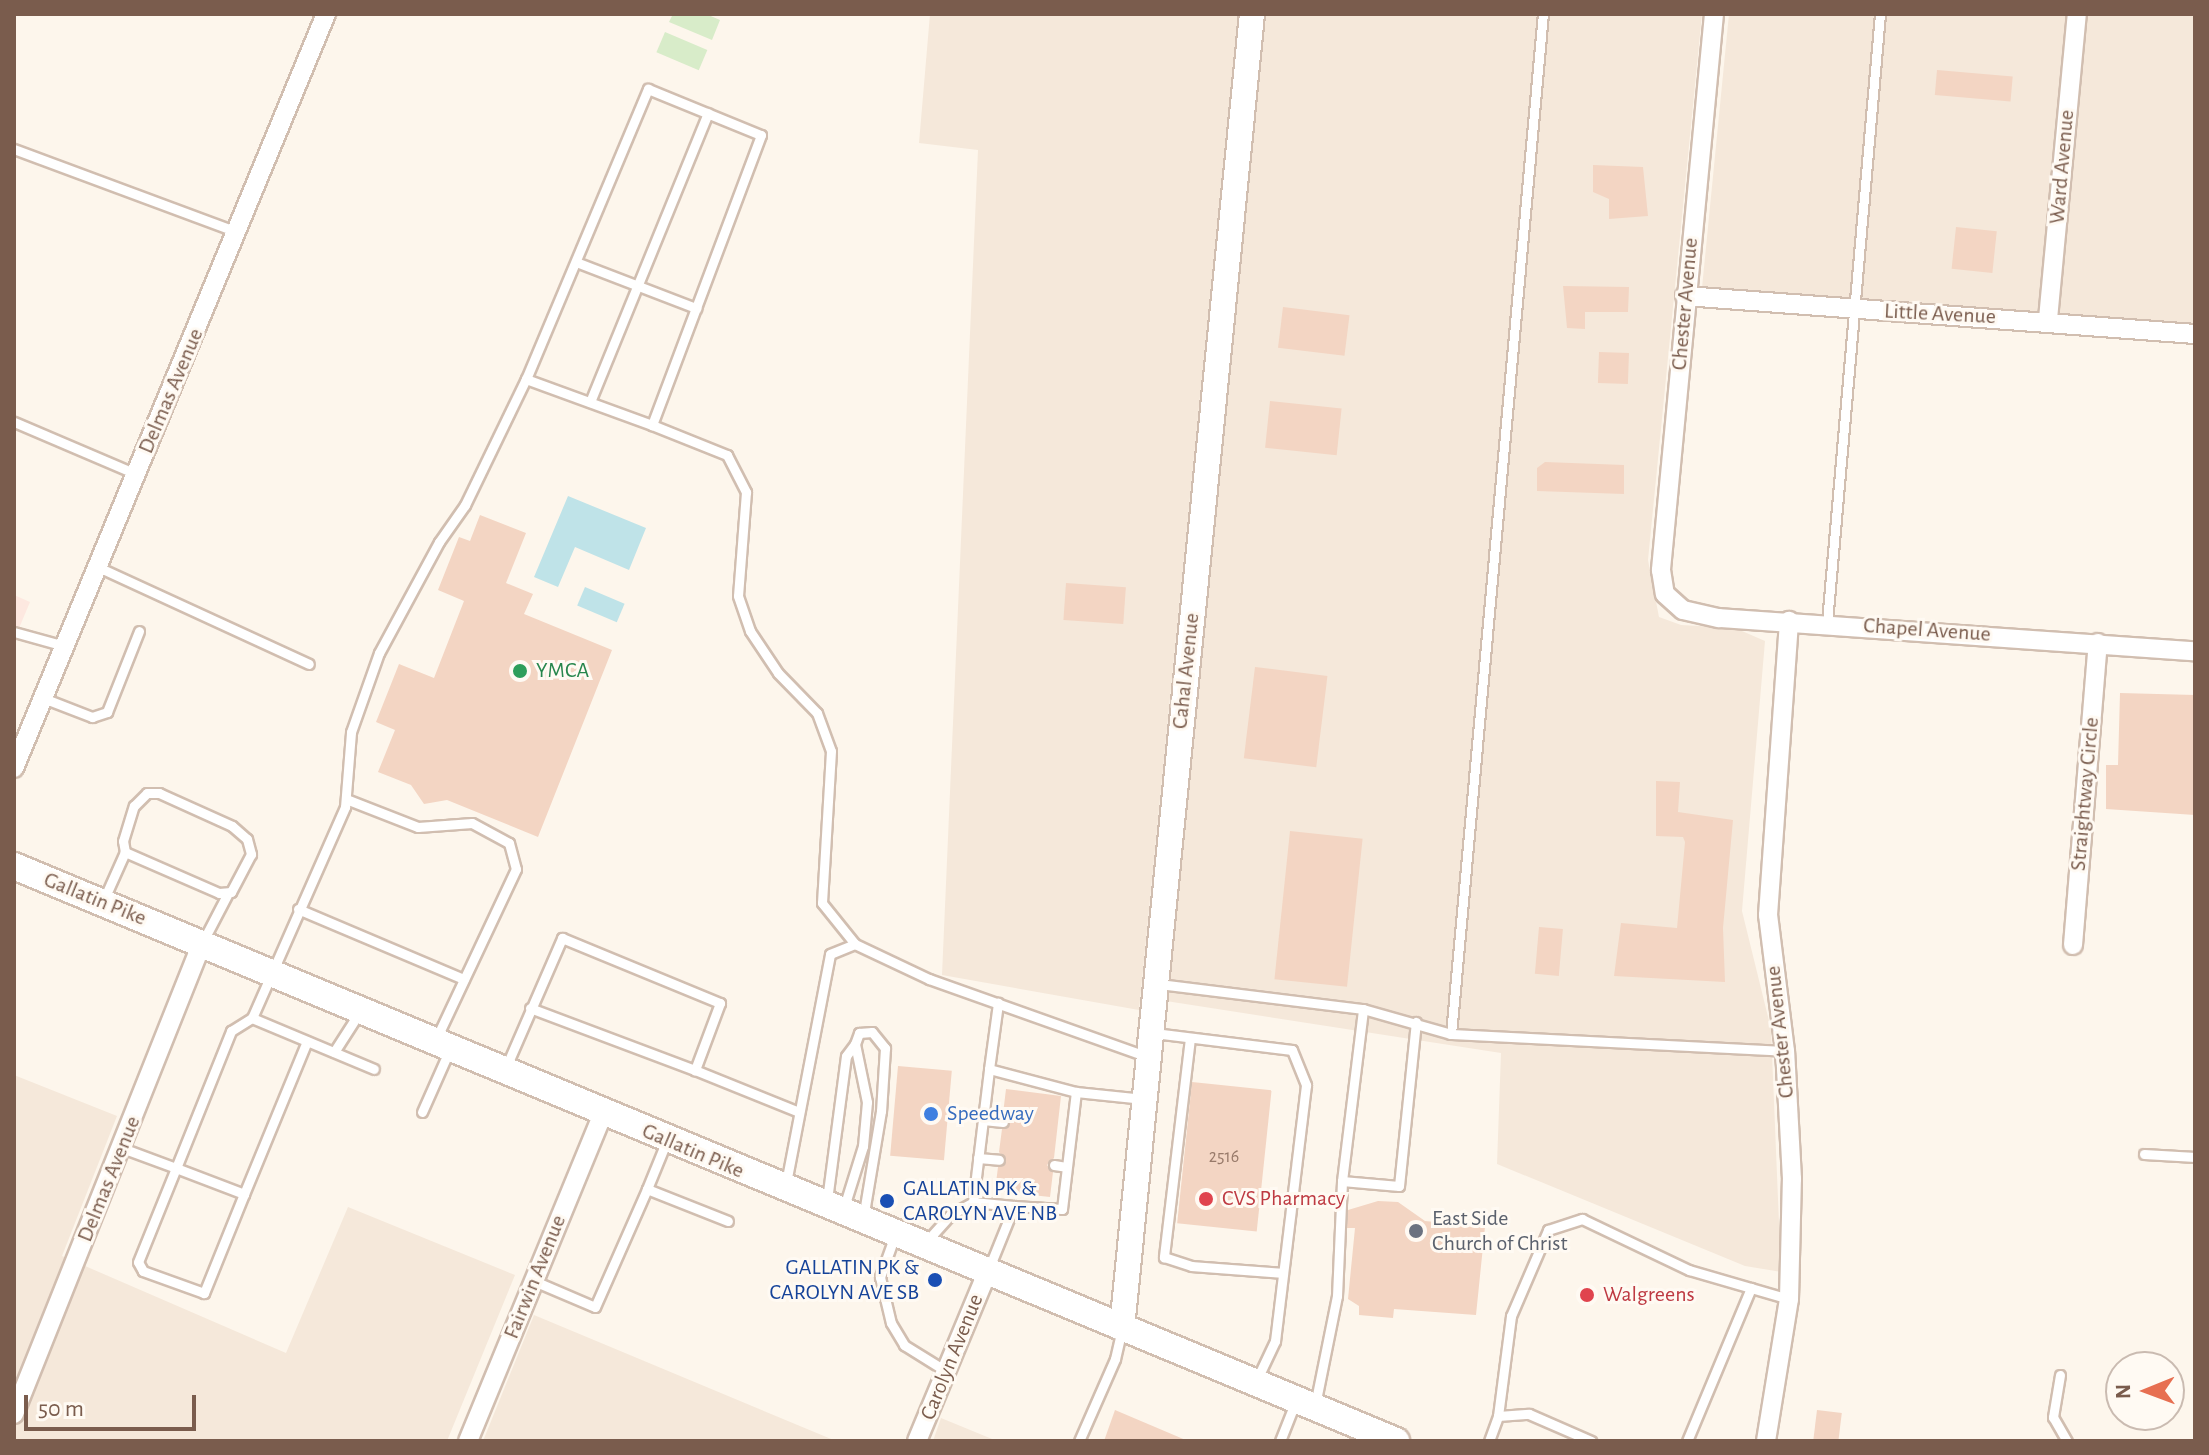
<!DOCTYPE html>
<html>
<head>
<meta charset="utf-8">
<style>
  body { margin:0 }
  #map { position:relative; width:2209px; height:1455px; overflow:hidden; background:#fdf6ec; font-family:"Alegreya Sans",sans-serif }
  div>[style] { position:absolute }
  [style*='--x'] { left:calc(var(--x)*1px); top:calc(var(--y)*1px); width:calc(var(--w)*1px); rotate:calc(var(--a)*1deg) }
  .residential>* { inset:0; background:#f5e8da }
  .commercial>* { inset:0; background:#fde8e0 }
  .green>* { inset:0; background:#d8ecc9; transform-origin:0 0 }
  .water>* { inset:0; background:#bfe3e8; transform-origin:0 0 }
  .building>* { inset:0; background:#f3d5c3; transform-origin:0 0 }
  .roads { filter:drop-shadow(2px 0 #d1beb0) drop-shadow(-2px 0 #d1beb0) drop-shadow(0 2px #d1beb0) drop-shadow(0 -2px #d1beb0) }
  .service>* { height:9px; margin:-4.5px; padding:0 4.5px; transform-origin:4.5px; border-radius:4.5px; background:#fff }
  .minor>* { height:18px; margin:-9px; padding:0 9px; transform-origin:9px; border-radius:9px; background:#fff }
  .tertiary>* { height:24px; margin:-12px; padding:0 12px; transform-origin:12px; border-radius:12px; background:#fff }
  .secondary>* { height:26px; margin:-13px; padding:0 13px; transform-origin:13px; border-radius:13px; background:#fff }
  .dots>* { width:22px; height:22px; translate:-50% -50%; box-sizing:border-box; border:4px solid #fffaf3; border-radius:50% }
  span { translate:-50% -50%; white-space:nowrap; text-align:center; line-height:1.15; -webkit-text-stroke:6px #fffaf3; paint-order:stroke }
  .number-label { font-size:18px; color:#987a6a }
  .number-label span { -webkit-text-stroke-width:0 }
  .street-label { font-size:22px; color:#7a5c4d }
  .leisure-label { font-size:22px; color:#27864d }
  .left { translate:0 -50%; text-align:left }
  .shop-label { font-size:22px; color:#366cbe }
  .transit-label { font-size:22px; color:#164399 }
  .right { translate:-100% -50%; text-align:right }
  .health-label { font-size:22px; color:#be3a42 }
  .worship-label { font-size:22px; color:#5b616d }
  .frame { position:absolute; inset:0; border:16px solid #7a5c4d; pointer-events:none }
  .north { position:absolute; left:2105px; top:1351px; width:80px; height:80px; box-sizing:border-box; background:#fffaf3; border:2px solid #cabbb1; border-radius:50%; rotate:269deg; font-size:22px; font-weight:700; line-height:32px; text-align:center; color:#7a5c4d }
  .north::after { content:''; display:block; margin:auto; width:28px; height:36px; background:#e76f51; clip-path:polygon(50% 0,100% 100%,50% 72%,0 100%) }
  .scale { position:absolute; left:24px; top:1395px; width:172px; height:36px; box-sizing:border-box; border:4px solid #7a5c4d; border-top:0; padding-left:10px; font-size:24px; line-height:28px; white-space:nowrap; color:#7a5c4d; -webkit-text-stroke:6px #fffaf3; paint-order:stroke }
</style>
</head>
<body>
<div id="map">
  <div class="residential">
    <div style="clip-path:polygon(930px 14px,1238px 14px,1139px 1010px,942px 975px,978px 150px,919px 143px)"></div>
    <div style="clip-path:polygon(1266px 14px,1702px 14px,1648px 560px,1659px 617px,1681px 625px,1735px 628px,1765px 641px,1742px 911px,1771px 1029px,1781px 1272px,1745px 1266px,1497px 1164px,1501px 1053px,1166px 1001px)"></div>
    <div style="clip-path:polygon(1729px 14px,2195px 14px,2195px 324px,1702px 288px)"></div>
    <div style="clip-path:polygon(14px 1075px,117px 1116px,62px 1256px,286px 1353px,348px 1207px,515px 1275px,447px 1441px,14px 1441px)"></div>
    <div style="clip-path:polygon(534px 1315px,836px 1441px,483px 1441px)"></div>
    <div style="clip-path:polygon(941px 1418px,997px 1441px,933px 1441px)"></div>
  </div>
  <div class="commercial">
    <div style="clip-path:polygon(14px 595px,30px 602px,14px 640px)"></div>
  </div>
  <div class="green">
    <div style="clip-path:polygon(673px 14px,706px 14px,720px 20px,712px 40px,669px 22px)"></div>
    <div style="left:665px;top:32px;width:46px;height:22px;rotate:23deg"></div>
  </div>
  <div class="water">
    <div style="clip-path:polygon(568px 496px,646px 528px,629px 570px,575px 547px,558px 587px,534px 577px)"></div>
    <div style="left:585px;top:587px;width:43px;height:20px;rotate:23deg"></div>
  </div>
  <div class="building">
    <div style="left:1937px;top:70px;width:76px;height:25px;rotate:5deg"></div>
    <div style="clip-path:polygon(1593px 165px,1643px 167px,1648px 216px,1609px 219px,1609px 199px,1593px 192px)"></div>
    <div style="left:1956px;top:227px;width:41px;height:42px;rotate:6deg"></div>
    <div style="clip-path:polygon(1563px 286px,1629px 287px,1628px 312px,1585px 312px,1585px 329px,1567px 328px)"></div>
    <div style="left:1283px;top:307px;width:67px;height:41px;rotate:7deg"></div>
    <div style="left:1599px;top:352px;width:30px;height:31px;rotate:2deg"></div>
    <div style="left:1270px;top:401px;width:72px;height:47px;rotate:6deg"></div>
    <div style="clip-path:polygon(1545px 462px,1624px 465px,1624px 494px,1537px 491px,1537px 468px)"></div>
    <div style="clip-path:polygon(480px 515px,526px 533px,506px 583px,533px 594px,524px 614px,612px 650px,538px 837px,447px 800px,424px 804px,411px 785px,378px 772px,395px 730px,376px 722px,399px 664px,434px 678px,464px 601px,438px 590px,459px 537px,470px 541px)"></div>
    <div style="left:1066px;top:583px;width:60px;height:37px;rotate:4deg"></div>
    <div style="left:1255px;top:667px;width:73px;height:92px;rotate:7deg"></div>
    <div style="clip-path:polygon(2120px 693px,2195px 695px,2195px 815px,2106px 809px,2106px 765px,2118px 765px)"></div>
    <div style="clip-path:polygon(1656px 781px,1680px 782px,1678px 812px,1733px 820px,1723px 928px,1725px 982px,1614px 976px,1621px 923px,1677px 928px,1685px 842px,1683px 837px,1656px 836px)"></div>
    <div style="left:1290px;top:831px;width:73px;height:149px;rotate:6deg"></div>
    <div style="left:1539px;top:927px;width:24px;height:47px;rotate:5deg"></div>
    <div style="left:898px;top:1066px;width:54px;height:90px;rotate:5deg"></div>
    <div style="left:1192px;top:1082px;width:80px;height:142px;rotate:6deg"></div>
    <div style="clip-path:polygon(1006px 1089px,1061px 1096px,1054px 1158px,1047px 1165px,1053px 1172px,1050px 1197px,995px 1191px,998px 1167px,1006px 1161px,999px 1152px,1002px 1129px,1010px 1122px,1003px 1114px)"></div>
    <div style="clip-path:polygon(1378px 1201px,1398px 1202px,1425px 1221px,1485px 1227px,1476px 1315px,1394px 1309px,1393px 1318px,1359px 1315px,1359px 1306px,1348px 1299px,1355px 1228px,1347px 1228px,1348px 1210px)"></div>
    <div style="clip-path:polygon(1115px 1410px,1188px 1441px,1104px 1441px)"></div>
    <div style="left:1817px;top:1410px;width:25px;height:31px;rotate:7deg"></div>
  </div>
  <div class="roads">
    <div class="service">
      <div style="--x:14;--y:149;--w:238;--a:20.4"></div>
      <div style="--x:576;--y:262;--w:129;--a:21"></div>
      <div style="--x:526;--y:379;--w:134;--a:20.1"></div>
      <div style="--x:590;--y:402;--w:312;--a:-67.8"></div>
      <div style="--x:14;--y:422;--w:133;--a:23.1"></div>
      <div style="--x:98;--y:567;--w:232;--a:24.7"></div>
      <div style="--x:1827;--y:622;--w:610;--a:-85.02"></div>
      <div style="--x:14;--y:632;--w:53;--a:15.4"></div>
      <div style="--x:43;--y:698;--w:53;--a:21.2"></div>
      <div style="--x:92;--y:717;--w:16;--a:-18"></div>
      <div style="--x:107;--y:712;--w:87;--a:-68.4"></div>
      <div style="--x:147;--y:793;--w:12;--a:0"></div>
      <div style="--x:159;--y:793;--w:80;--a:24.3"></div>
      <div style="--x:232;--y:826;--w:20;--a:41"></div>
      <div style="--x:247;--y:839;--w:16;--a:75"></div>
      <div style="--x:251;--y:854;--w:43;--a:117.8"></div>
      <div style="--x:231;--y:892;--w:12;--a:175"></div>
      <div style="--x:219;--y:893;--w:103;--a:-156.4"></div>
      <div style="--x:125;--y:852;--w:11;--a:-100"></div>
      <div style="--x:123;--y:841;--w:37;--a:-73"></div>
      <div style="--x:134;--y:806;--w:18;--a:-45"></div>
      <div style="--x:346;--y:799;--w:77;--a:21.3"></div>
      <div style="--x:418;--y:827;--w:54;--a:-4.2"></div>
      <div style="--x:472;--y:823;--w:42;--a:28.4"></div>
      <div style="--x:509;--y:843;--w:27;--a:75"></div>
      <div style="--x:516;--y:869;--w:188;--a:115.2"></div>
      <div style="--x:104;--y:899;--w:51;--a:-65.9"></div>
      <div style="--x:298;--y:909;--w:180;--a:22.9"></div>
      <div style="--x:202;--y:943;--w:54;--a:-62.5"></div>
      <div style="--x:1159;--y:984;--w:206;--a:7"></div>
      <div style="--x:1363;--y:1009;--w:91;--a:15.9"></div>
      <div style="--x:1451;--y:1034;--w:334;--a:2.9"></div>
      <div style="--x:530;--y:1008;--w:176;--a:20.6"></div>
      <div style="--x:252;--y:1018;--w:231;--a:-66.2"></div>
      <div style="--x:345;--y:807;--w:75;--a:-85.4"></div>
      <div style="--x:351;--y:732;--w:84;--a:-70.5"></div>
      <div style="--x:379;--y:653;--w:126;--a:-61.6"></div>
      <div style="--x:439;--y:542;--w:45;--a:-54.9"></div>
      <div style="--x:465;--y:505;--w:140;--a:-64.2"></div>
      <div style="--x:526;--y:379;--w:315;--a:-67.2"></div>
      <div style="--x:648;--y:89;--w:122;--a:22.2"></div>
      <div style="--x:761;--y:135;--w:310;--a:110.6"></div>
      <div style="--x:652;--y:425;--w:81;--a:21.8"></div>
      <div style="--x:727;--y:455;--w:42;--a:62.8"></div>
      <div style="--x:746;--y:492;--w:104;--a:94.4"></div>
      <div style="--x:738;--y:596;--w:37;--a:71"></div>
      <div style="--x:750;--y:631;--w:50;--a:56.3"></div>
      <div style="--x:778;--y:673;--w:56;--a:45.7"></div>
      <div style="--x:817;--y:713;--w:40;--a:69.8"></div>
      <div style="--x:831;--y:751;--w:152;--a:93.4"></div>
      <div style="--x:822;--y:903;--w:53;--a:51.2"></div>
      <div style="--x:855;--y:944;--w:82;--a:25.3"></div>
      <div style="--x:929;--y:979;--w:232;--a:19.6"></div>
      <div style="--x:1154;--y:1033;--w:139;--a:7"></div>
      <div style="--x:1292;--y:1050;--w:38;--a:68"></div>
      <div style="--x:1306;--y:1085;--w:258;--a:96.9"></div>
      <div style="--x:1275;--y:1341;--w:42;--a:115.3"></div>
      <div style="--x:1451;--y:1034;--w:1024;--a:-84.85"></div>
      <div style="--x:1190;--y:1038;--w:221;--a:96.8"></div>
      <div style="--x:1164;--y:1257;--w:29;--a:18"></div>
      <div style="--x:1192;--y:1266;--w:91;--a:4.4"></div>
      <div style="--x:334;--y:1052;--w:46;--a:-57.3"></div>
      <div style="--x:506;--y:1067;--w:141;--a:-66.5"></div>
      <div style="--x:562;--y:938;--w:171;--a:22.4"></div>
      <div style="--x:720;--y:1003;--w:72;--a:110.5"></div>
      <div style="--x:695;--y:1070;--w:112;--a:22"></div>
      <div style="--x:989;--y:1069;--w:67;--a:-82.2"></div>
      <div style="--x:422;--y:1112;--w:67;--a:-66.1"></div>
      <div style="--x:983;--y:1120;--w:20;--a:6"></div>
      <div style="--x:122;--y:1148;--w:58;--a:20.3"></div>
      <div style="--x:176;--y:1168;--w:148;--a:-68.1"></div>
      <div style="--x:231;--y:1031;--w:25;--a:-32"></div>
      <div style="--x:252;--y:1018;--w:132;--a:22.7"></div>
      <div style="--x:2144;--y:1154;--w:51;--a:3.4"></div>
      <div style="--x:978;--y:1158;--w:21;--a:5"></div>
      <div style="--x:1054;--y:1165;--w:12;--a:9"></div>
      <div style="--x:1342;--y:1181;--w:173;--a:-83"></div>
      <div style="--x:786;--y:1183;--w:233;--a:-79.1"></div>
      <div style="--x:830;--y:954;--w:27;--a:-22"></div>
      <div style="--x:647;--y:1189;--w:53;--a:-67.8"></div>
      <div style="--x:244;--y:1194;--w:107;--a:112"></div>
      <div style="--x:204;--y:1293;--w:65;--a:-160.2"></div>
      <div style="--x:143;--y:1271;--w:10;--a:-119"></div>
      <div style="--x:138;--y:1262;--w:101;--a:-68"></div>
      <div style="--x:176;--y:1168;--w:73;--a:20.9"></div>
      <div style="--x:244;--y:1194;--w:165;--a:-67.6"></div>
      <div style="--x:827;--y:1200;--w:145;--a:-82.5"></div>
      <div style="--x:846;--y:1056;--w:15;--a:-53"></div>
      <div style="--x:973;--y:1202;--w:134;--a:-83.1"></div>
      <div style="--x:989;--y:1069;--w:90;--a:14.8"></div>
      <div style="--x:844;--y:1207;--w:64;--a:-72.7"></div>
      <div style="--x:863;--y:1146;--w:44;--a:-84.8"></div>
      <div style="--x:867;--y:1102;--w:59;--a:-101.7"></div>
      <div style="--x:855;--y:1044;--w:12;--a:-70"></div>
      <div style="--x:859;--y:1033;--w:13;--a:-4"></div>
      <div style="--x:872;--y:1032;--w:21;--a:51"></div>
      <div style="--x:885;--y:1048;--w:63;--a:93.6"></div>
      <div style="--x:881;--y:1111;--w:109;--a:99.5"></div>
      <div style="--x:895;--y:1235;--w:45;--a:109.7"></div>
      <div style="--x:880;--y:1277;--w:47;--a:76.6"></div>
      <div style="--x:891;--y:1323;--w:26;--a:59"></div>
      <div style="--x:904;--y:1345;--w:49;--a:31.8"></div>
      <div style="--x:925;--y:1243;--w:38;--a:-48"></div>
      <div style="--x:950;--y:1215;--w:26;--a:-29"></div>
      <div style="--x:973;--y:1202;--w:41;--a:5.6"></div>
      <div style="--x:989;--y:1268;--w:67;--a:-68"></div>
      <div style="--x:1014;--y:1206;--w:48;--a:3.6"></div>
      <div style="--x:1062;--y:1209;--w:118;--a:-83.2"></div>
      <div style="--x:1076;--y:1092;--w:68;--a:5.9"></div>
      <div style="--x:534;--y:1281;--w:66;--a:23.1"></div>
      <div style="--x:595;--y:1307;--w:129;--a:-66.2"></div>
      <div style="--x:647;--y:1189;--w:87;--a:21.6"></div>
      <div style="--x:2060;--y:1375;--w:43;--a:99.5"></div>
      <div style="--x:2053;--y:1417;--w:28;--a:60"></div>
      <div style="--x:1315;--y:1405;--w:111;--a:-78.6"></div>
      <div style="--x:1337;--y:1296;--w:115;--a:-87.5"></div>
      <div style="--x:1342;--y:1181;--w:57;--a:5"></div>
      <div style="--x:1399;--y:1186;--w:165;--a:-84.1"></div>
      <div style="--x:1498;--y:1416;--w:31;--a:-4"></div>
      <div style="--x:1529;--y:1414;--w:68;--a:23.5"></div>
      <div style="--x:1079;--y:1441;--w:90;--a:-66.3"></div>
      <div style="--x:1115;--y:1359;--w:31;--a:-77"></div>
      <div style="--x:1280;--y:1441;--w:41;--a:-68.5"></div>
      <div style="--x:1489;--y:1441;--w:27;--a:-70"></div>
      <div style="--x:1498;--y:1416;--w:101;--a:-82.6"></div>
      <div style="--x:1511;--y:1316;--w:94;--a:-66.7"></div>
      <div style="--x:1548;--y:1230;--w:36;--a:-18"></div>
      <div style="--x:1582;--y:1219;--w:119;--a:25.5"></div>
      <div style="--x:1689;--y:1270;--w:104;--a:16.2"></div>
      <div style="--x:1687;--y:1441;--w:166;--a:-67.3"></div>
    </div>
    <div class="minor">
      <div style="--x:1714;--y:14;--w:559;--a:95.45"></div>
      <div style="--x:1661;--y:570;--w:24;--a:81"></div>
      <div style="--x:1665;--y:594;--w:24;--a:42"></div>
      <div style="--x:1683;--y:610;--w:37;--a:13"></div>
      <div style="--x:1719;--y:618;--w:477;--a:4"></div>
      <div style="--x:1685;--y:296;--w:511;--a:4.26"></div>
      <div style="--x:2048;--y:319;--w:306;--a:-84.6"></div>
      <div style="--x:14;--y:768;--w:816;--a:-67.52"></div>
      <div style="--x:2073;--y:945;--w:303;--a:-85.3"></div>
      <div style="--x:14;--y:1414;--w:507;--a:-68.24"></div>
      <div style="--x:468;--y:1441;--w:355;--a:-67.6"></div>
      <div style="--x:917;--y:1441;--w:182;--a:-67.4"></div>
      <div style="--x:1766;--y:1441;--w:144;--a:-80.8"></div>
      <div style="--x:1789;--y:1299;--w:120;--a:-88.6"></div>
      <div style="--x:1792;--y:1179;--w:128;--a:-93.1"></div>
      <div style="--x:1785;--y:1051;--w:137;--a:-97.1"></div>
      <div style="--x:1768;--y:915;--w:295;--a:-85.9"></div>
    </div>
    <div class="tertiary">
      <div style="--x:1122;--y:1328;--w:1320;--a:-84.35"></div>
    </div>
    <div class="secondary">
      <div style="--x:14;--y:866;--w:1497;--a:22.59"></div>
    </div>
  </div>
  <div class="dots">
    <div style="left:520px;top:671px;background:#2e9e5b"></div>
    <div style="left:931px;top:1114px;background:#3f7fe0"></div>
    <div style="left:1206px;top:1199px;background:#e0444e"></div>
    <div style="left:887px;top:1201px;background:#1a4fb4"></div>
    <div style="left:1416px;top:1231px;background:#6b7280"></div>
    <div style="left:935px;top:1280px;background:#1a4fb4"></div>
    <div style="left:1587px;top:1295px;background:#e0444e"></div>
  </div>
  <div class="number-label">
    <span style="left:1224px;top:1157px">2516</span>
  </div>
  <div class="street-label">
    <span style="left:2062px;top:167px;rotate:-85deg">Ward Avenue</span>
    <span style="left:1685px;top:304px;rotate:-85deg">Chester Avenue</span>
    <span style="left:1940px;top:314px;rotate:3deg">Little Avenue</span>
    <span style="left:171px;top:391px;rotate:-67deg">Delmas Avenue</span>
    <span style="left:1927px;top:630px;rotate:4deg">Chapel Avenue</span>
    <span style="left:1186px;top:671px;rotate:-84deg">Cahal Avenue</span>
    <span style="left:2085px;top:794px;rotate:-85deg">Straightway Circle</span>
    <span style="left:95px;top:899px;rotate:22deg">Gallatin Pike</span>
    <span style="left:1780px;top:1032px;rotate:-96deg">Chester Avenue</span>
    <span style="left:693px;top:1151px;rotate:23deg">Gallatin Pike</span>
    <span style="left:109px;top:1179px;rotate:-68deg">Delmas Avenue</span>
    <span style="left:535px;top:1277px;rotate:-68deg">Fairwin Avenue</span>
    <span style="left:952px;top:1357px;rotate:-68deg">Carolyn Avenue</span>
  </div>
  <div class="leisure-label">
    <span class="left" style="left:536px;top:671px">YMCA</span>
  </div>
  <div class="shop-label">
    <span class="left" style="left:947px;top:1114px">Speedway</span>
  </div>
  <div class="transit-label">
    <span class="left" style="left:903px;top:1201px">GALLATIN PK &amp;<br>CAROLYN AVE NB</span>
    <span class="right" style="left:919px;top:1280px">GALLATIN PK &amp;<br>CAROLYN AVE SB</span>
  </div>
  <div class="health-label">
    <span class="left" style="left:1222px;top:1199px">CVS Pharmacy</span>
    <span class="left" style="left:1603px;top:1295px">Walgreens</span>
  </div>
  <div class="worship-label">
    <span class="left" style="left:1432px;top:1231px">East Side<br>Church of Christ</span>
  </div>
  <div class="frame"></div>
  <div class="north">N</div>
  <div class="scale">50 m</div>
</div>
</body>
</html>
